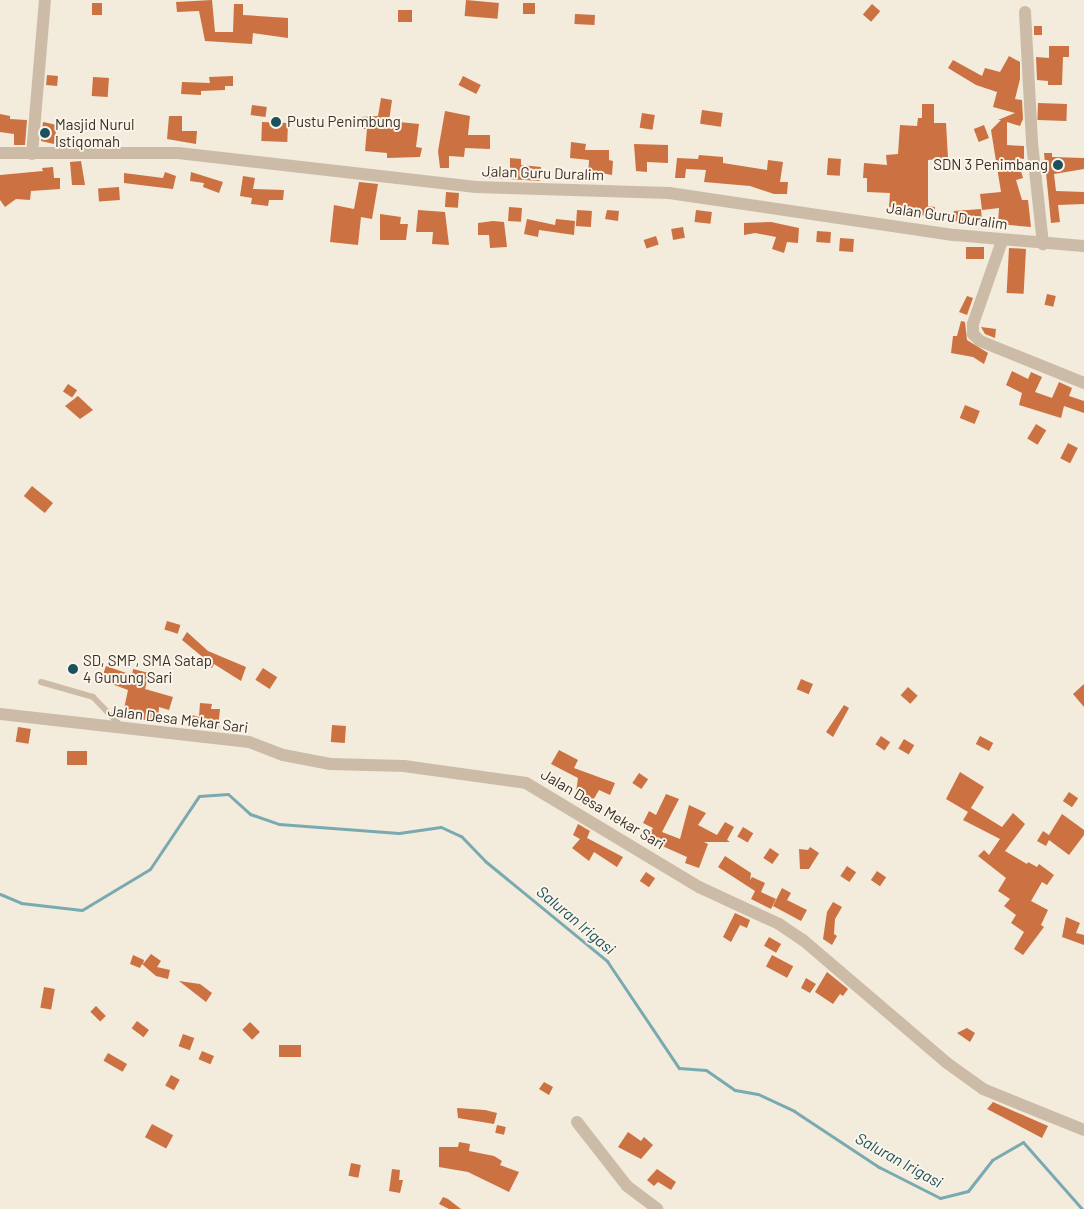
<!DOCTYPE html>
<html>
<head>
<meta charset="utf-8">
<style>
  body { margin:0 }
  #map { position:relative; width:1084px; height:1209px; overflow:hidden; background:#f3ebdb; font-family:Barlow,sans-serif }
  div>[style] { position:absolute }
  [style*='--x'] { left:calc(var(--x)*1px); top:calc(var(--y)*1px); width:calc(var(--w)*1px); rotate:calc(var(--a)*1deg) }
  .stream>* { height:3px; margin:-1.5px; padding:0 1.5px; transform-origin:1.5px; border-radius:1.5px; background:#79aab2 }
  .building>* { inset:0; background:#cc7141; transform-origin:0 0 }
  .service>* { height:6px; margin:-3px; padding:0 3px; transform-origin:3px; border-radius:3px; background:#ccbca7 }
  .minor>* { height:12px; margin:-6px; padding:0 6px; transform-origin:6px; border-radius:6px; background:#ccbca7 }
  .dots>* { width:14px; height:14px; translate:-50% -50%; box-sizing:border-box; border:2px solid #fbf4e8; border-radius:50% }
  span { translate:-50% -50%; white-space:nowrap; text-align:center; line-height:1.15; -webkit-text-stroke:4px #fbf4e8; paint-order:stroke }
  .poi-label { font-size:15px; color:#382f28 }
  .left { translate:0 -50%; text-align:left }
  .right { translate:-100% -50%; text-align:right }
  .street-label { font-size:15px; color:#382f28 }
  .water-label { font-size:16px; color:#1b515c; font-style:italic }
</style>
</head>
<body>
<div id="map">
  <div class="stream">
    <div style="--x:0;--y:894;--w:23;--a:23"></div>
    <div style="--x:21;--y:903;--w:61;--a:6.5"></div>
    <div style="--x:82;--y:910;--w:79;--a:-31.1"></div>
    <div style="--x:150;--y:869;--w:88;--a:-56.1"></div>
    <div style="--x:199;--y:796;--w:29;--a:-4"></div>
    <div style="--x:228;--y:794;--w:30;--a:42"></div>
    <div style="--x:250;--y:814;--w:31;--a:19"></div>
    <div style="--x:279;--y:824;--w:120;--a:4.3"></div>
    <div style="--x:399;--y:833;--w:42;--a:-8.1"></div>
    <div style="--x:441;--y:827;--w:23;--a:25"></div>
    <div style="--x:462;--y:837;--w:33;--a:46"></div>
    <div style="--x:485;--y:861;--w:158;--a:39.3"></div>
    <div style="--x:607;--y:961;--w:129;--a:56.1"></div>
    <div style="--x:679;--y:1068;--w:27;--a:4"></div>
    <div style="--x:706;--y:1070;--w:35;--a:35"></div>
    <div style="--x:735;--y:1090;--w:23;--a:10"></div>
    <div style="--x:758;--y:1094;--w:40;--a:25"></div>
    <div style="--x:794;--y:1111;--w:102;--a:33.4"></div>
    <div style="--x:879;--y:1167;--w:68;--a:26.9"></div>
    <div style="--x:940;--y:1198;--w:29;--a:-14"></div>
    <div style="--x:968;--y:1191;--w:39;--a:-52"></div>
    <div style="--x:992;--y:1160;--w:36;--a:-30"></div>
    <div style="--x:1023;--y:1142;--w:89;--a:48.6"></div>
  </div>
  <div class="building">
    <div style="clip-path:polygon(212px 0,215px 32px,233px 32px,234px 4px,243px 4px,243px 15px,288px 18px,288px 38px,253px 33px,252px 44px,205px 41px,199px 11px,177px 12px,176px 2px)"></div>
    <div style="left:466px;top:0;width:33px;height:16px;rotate:5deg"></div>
    <div style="left:92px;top:3px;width:10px;height:12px"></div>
    <div style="left:523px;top:3px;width:12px;height:11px"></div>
    <div style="left:872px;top:4px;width:11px;height:14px;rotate:41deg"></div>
    <div style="left:398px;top:10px;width:14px;height:12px"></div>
    <div style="left:575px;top:14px;width:20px;height:10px;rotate:3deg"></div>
    <div style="left:1034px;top:26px;width:8px;height:9px"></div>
    <div style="clip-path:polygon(1049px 46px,1069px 46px,1069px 57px,1063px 57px,1062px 85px,1048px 85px,1048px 81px,1037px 80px,1036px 57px,1049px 58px)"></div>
    <div style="clip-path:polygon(1009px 56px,1020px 62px,1020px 79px,1015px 99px,1022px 100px,1023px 119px,1020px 126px,1007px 122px,1007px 145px,1024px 146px,1024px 159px,1017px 158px,1023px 178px,1016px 180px,1022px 200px,1028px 200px,1031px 227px,998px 224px,999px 208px,982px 210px,980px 194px,1001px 192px,991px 130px,1001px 120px,998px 120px,1015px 113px,993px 107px,997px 92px,976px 85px,948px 68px,953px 60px,982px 76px,985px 68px,1000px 72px)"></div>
    <div style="left:47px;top:75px;width:11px;height:10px;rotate:5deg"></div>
    <div style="clip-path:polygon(233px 76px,233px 86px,225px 86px,225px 90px,201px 91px,201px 95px,181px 94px,182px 82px,210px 83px,209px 77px)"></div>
    <div style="left:463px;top:76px;width:20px;height:10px;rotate:27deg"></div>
    <div style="left:93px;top:77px;width:16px;height:19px;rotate:4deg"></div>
    <div style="clip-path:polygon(381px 98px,392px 100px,389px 121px,419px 124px,416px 147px,422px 148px,420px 157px,387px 158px,387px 153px,365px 151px,367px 129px,362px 129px,361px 117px,378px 116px)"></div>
    <div style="left:1038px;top:103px;width:29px;height:17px;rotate:2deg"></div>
    <div style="clip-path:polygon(922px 104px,934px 104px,934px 123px,946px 123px,948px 158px,928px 160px,928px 206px,935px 207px,934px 216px,916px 215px,917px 208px,889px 207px,890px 193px,867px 192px,867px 178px,863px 178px,864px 163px,887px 165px,886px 155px,898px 154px,900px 125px,917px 126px,918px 118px,922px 118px)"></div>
    <div style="left:252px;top:105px;width:15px;height:10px;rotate:8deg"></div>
    <div style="left:702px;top:110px;width:21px;height:14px;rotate:8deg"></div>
    <div style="clip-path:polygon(445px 111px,470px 116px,468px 135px,490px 135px,490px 149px,465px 148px,464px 157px,449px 156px,449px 168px,440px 168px,438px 151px)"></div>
    <div style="left:642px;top:113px;width:13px;height:15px;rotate:9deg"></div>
    <div style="clip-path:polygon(0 114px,10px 116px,10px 119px,27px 120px,25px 145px,14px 145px,14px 134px,0 132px)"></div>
    <div style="clip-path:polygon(169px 116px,182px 116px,182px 131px,197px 131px,196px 144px,167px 139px)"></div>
    <div style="clip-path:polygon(43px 122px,57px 125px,54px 144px,41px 141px)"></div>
    <div style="left:262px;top:122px;width:26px;height:19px;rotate:2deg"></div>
    <div style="left:984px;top:125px;width:14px;height:11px;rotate:69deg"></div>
    <div style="clip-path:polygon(571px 142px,586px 144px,585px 150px,609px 150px,609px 160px,613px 161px,612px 175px,601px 173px,601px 179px,588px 178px,589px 160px,570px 158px)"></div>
    <div style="clip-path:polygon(634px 144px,668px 145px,668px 163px,647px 162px,647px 172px,636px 171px)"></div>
    <div style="clip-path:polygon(1044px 153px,1052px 153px,1052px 157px,1084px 158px,1084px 169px,1054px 174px,1056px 191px,1084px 192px,1084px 204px,1058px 205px,1060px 222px,1051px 223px)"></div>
    <div style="clip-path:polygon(699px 155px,723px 157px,723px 163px,767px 170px,768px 160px,783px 162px,780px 182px,788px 182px,787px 194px,774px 194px,750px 186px,704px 182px,706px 170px,686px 169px,685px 178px,675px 178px,677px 158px,698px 159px)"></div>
    <div style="clip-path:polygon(510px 158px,521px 159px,521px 165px,541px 167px,540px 181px,489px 178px,490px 167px,510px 170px)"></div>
    <div style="left:828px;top:158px;width:13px;height:17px;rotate:4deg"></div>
    <div style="clip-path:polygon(81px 161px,85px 185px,72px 185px,70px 162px)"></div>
    <div style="clip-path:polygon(53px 167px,54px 178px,60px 178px,60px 189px,31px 191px,30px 200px,16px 199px,5px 207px,0 200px,0 175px,43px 171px,42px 168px)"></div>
    <div style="clip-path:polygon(165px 172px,176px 176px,173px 189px,124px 183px,124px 173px,163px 178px)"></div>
    <div style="clip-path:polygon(191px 172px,223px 182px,219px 193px,203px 187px,204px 183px,190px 181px)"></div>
    <div style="clip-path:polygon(243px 176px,255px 178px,253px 189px,284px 190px,283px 200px,269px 200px,268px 206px,251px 204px,252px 198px,240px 196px)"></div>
    <div style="clip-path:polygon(359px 182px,378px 184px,372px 219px,361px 217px,358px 245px,330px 242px,334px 205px,354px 209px)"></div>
    <div style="left:119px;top:187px;width:13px;height:21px;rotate:86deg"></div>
    <div style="left:446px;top:192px;width:13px;height:15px;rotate:4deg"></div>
    <div style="left:509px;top:207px;width:13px;height:14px;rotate:4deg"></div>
    <div style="clip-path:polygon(981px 209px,982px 222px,952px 221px,954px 211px)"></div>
    <div style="clip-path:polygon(418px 210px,445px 212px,449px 245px,432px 244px,433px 232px,416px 232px)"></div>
    <div style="left:577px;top:210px;width:15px;height:16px;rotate:4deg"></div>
    <div style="clip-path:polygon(607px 210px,619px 211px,618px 221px,605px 219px)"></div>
    <div style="left:696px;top:210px;width:16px;height:12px;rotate:7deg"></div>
    <div style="clip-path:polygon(380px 214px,401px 217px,400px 224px,408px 224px,406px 240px,380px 240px)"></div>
    <div style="clip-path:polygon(527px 219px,555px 225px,556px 219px,575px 221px,574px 235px,539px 230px,538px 237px,524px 234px)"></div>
    <div style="clip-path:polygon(493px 221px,504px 222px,507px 247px,490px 248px,489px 235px,478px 235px,478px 223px)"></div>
    <div style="clip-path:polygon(771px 222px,799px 228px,798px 243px,787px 242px,784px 253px,772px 249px,776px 237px,755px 233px,744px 235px,744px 223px)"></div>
    <div style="left:683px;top:227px;width:11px;height:12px;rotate:80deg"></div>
    <div style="left:817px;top:231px;width:14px;height:11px;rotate:4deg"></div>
    <div style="left:656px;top:236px;width:9px;height:13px;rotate:72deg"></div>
    <div style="left:840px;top:238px;width:14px;height:13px;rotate:4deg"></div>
    <div style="left:966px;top:247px;width:18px;height:12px"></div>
    <div style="left:1009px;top:248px;width:17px;height:45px;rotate:3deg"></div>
    <div style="left:1047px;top:294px;width:9px;height:11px;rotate:13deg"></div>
    <div style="clip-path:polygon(967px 296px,973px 298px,967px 315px,959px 312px)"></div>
    <div style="clip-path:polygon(961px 321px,965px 322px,967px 340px,988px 353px,984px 364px,973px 357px,951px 353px,953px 336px,957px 336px)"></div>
    <div style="clip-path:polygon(981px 327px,996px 329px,995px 338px,985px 334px)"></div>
    <div style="clip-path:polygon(1012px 371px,1028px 379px,1031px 372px,1042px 377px,1035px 392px,1052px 398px,1059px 382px,1072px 388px,1069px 396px,1084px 401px,1084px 413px,1064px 406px,1061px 418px,1019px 405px,1022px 393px,1006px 385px)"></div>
    <div style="left:68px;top:384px;width:11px;height:9px;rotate:34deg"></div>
    <div style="clip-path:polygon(78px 396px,93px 410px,80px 419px,65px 406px)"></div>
    <div style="left:965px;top:405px;width:16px;height:14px;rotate:22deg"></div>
    <div style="left:1036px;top:424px;width:12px;height:17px;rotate:31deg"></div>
    <div style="left:1068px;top:443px;width:11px;height:17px;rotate:27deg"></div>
    <div style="left:32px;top:486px;width:27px;height:13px;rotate:39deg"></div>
    <div style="left:167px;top:621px;width:14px;height:9px;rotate:17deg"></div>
    <div style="clip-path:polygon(187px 632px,208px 651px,246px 667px,241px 681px,214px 664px,212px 668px,202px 663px,205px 659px,182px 640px)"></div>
    <div style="clip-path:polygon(106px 666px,132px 675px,133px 669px,149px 673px,145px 689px,173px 697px,169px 710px,159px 707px,158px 721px,122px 718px,128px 690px,101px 680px)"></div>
    <div style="left:263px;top:668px;width:17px;height:14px;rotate:33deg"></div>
    <div style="left:801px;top:679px;width:13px;height:11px;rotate:23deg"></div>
    <div style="clip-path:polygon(1084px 684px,1084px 707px,1073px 694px)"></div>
    <div style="left:908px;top:687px;width:13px;height:11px;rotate:42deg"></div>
    <div style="clip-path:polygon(200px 703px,212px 704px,211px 709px,220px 709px,218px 730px,191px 724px,192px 715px,199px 717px)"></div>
    <div style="clip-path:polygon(844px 705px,849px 708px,833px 737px,826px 732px)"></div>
    <div style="left:332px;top:725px;width:14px;height:17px;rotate:4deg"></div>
    <div style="left:18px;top:727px;width:13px;height:15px;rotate:9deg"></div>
    <div style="left:881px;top:736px;width:11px;height:10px;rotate:34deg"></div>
    <div style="left:980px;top:736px;width:15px;height:9px;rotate:28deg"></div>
    <div style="left:904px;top:739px;width:12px;height:11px;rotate:31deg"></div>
    <div style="clip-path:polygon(559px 750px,578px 760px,574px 768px,615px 783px,610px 795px,599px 790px,592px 802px,576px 792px,578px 778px,551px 764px)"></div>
    <div style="left:67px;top:751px;width:20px;height:14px"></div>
    <div style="clip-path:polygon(960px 772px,984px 787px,969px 811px,971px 808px,1002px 827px,1013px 813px,1025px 824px,1005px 851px,1027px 864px,1028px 862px,1037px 867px,1039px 864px,1054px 875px,1047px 885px,1042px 882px,1031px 901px,1048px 910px,1041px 925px,1044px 927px,1023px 955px,1014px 949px,1024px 932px,1011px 923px,1016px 915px,1004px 906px,1010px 899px,998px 891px,1006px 878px,978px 856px,984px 850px,989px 855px,1000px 839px,963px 820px,968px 812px,946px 799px)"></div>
    <div style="left:639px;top:773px;width:11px;height:12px;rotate:34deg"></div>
    <div style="left:1069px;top:792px;width:11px;height:11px;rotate:34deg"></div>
    <div style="clip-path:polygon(666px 794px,679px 799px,662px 832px,680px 839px,689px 805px,706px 813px,698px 825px,717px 835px,725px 822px,734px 827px,727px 840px,730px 842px,704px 842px,708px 844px,699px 868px,685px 863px,687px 857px,660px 845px,661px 842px,649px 835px,653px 828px,643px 823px,649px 811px,656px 815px)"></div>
    <div style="clip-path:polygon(1062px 814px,1084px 830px,1084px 835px,1069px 855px,1049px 840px,1046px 846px,1037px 841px,1043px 831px,1049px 835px)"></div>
    <div style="clip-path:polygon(578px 824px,590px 831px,587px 838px,623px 857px,617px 867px,594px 852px,589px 861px,572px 848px,580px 839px,573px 835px)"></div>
    <div style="left:743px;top:827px;width:12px;height:11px;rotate:31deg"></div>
    <div style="clip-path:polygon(810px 847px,819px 853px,809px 869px,800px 869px,799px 849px,808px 850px)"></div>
    <div style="left:770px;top:848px;width:11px;height:12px;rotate:34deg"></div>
    <div style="clip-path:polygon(725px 856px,751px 873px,750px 880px,752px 877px,765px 883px,761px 892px,776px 899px,771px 909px,751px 899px,755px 891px,718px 867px)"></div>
    <div style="left:847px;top:866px;width:11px;height:12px;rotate:34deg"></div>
    <div style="left:877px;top:871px;width:11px;height:11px;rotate:34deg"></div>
    <div style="left:646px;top:872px;width:11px;height:11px;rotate:34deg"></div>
    <div style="clip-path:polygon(782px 888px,791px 893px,787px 900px,807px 910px,801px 921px,773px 906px)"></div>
    <div style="clip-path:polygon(833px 902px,842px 907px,835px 919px,834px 934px,837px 936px,832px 945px,823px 939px,827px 912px)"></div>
    <div style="clip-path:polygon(735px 913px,750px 920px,747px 928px,740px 925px,731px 942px,723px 937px)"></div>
    <div style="clip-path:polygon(1066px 917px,1080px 923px,1076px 933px,1084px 935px,1084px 945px,1062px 937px)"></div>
    <div style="left:769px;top:937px;width:14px;height:10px;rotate:30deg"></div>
    <div style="clip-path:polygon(151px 954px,161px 961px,157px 967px,170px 970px,168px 979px,156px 976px,142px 964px,140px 968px,130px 964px,133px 955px,144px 960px,143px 964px)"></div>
    <div style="left:772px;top:955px;width:24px;height:13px;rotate:28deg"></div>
    <div style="clip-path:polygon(827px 972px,848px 989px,843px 996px,840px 994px,833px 1004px,815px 992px)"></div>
    <div style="clip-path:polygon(806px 978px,816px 984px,810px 993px,801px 988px)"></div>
    <div style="clip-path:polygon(179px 981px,200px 984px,212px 993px,206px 1002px)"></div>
    <div style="left:44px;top:987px;width:11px;height:21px;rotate:10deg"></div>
    <div style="left:96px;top:1006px;width:14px;height:8px;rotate:45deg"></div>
    <div style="left:137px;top:1021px;width:15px;height:9px;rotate:37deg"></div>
    <div style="left:250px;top:1022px;width:14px;height:11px;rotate:45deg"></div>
    <div style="clip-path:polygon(967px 1028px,975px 1033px,970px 1042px,957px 1033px)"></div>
    <div style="left:183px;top:1034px;width:12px;height:13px;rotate:20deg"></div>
    <div style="left:279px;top:1045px;width:22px;height:12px"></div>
    <div style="left:202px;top:1051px;width:13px;height:9px;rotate:23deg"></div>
    <div style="left:108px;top:1053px;width:22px;height:9px;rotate:30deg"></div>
    <div style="left:171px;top:1075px;width:10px;height:12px;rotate:29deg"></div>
    <div style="clip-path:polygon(544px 1082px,553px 1087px,549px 1095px,539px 1089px)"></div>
    <div style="clip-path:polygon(993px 1102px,1048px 1126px,1042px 1138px,987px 1109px)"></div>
    <div style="clip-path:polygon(457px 1108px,485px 1110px,497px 1113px,494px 1124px,458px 1118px)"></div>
    <div style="left:152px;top:1124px;width:24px;height:15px;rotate:28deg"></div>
    <div style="left:497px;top:1125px;width:9px;height:8px;rotate:13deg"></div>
    <div style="clip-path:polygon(628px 1132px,641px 1141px,644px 1137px,653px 1145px,641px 1159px,618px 1147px)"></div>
    <div style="clip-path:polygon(459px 1142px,470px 1144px,469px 1151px,494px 1156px,502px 1161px,500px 1165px,519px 1172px,509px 1192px,468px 1172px,439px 1167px,439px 1147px,458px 1147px)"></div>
    <div style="left:351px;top:1163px;width:10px;height:13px;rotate:11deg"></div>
    <div style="clip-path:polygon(392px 1169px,400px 1170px,399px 1180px,403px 1180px,400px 1193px,389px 1191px)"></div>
    <div style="clip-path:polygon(657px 1169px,676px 1182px,671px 1190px,658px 1182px,654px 1186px,647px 1180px)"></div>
    <div style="clip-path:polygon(443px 1197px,448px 1199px,461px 1209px,449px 1209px,439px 1204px)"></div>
  </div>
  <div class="service">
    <div style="--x:41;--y:682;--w:54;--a:16.1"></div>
    <div style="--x:93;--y:697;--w:42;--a:46"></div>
  </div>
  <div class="minor">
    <div style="--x:1025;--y:12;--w:131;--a:86.9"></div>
    <div style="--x:1032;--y:143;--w:102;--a:83.8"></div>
    <div style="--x:0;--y:153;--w:178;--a:0"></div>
    <div style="--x:178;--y:153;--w:300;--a:6.5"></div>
    <div style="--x:476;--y:187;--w:193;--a:1.8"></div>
    <div style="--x:669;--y:193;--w:289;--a:8.4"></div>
    <div style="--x:955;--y:235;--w:129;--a:4.9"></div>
    <div style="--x:32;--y:154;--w:155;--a:-85.2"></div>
    <div style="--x:1002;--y:241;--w:88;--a:109.3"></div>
    <div style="--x:973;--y:324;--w:10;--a:90"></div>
    <div style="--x:973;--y:334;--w:10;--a:45"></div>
    <div style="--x:980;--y:341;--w:112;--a:22"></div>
    <div style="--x:0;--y:714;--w:251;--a:6.4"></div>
    <div style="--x:249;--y:742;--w:36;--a:21"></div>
    <div style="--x:283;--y:755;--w:48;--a:10.8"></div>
    <div style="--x:330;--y:764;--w:74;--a:1.5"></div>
    <div style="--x:404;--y:766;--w:123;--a:7.9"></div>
    <div style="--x:526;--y:783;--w:202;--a:31"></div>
    <div style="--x:699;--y:887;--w:88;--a:24.8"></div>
    <div style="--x:779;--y:924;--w:29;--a:34"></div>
    <div style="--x:803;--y:940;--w:189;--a:40.5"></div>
    <div style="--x:947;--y:1063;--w:44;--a:35.8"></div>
    <div style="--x:983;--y:1089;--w:109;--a:22.1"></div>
    <div style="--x:577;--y:1122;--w:81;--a:52"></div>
    <div style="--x:627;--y:1186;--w:38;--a:37"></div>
  </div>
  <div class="dots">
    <div style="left:276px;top:122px;background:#1b515c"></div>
    <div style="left:45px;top:133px;background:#1b515c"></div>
    <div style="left:1058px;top:165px;background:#1b515c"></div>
    <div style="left:73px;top:669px;background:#1b515c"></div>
  </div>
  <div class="poi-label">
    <span class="left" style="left:287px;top:122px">Pustu Penimbung</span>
    <span class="left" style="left:55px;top:133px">Masjid Nurul<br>Istiqomah</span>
    <span class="right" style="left:1048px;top:165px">SDN 3 Penimbang</span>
    <span class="left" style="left:83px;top:669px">SD, SMP, SMA Satap<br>4 Gunung Sari</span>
  </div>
  <div class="street-label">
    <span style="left:543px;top:173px;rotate:2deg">Jalan Guru Duralim</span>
    <span style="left:947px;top:216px;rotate:8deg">Jalan Guru Duralim</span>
    <span style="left:178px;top:719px;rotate:7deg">Jalan Desa Mekar Sari</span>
    <span style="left:603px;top:809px;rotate:31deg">Jalan Desa Mekar Sari</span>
  </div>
  <div class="water-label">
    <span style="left:576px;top:920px;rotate:40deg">Saluran Irigasi</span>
    <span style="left:899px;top:1160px;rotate:29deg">Saluran Irigasi</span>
  </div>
</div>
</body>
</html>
